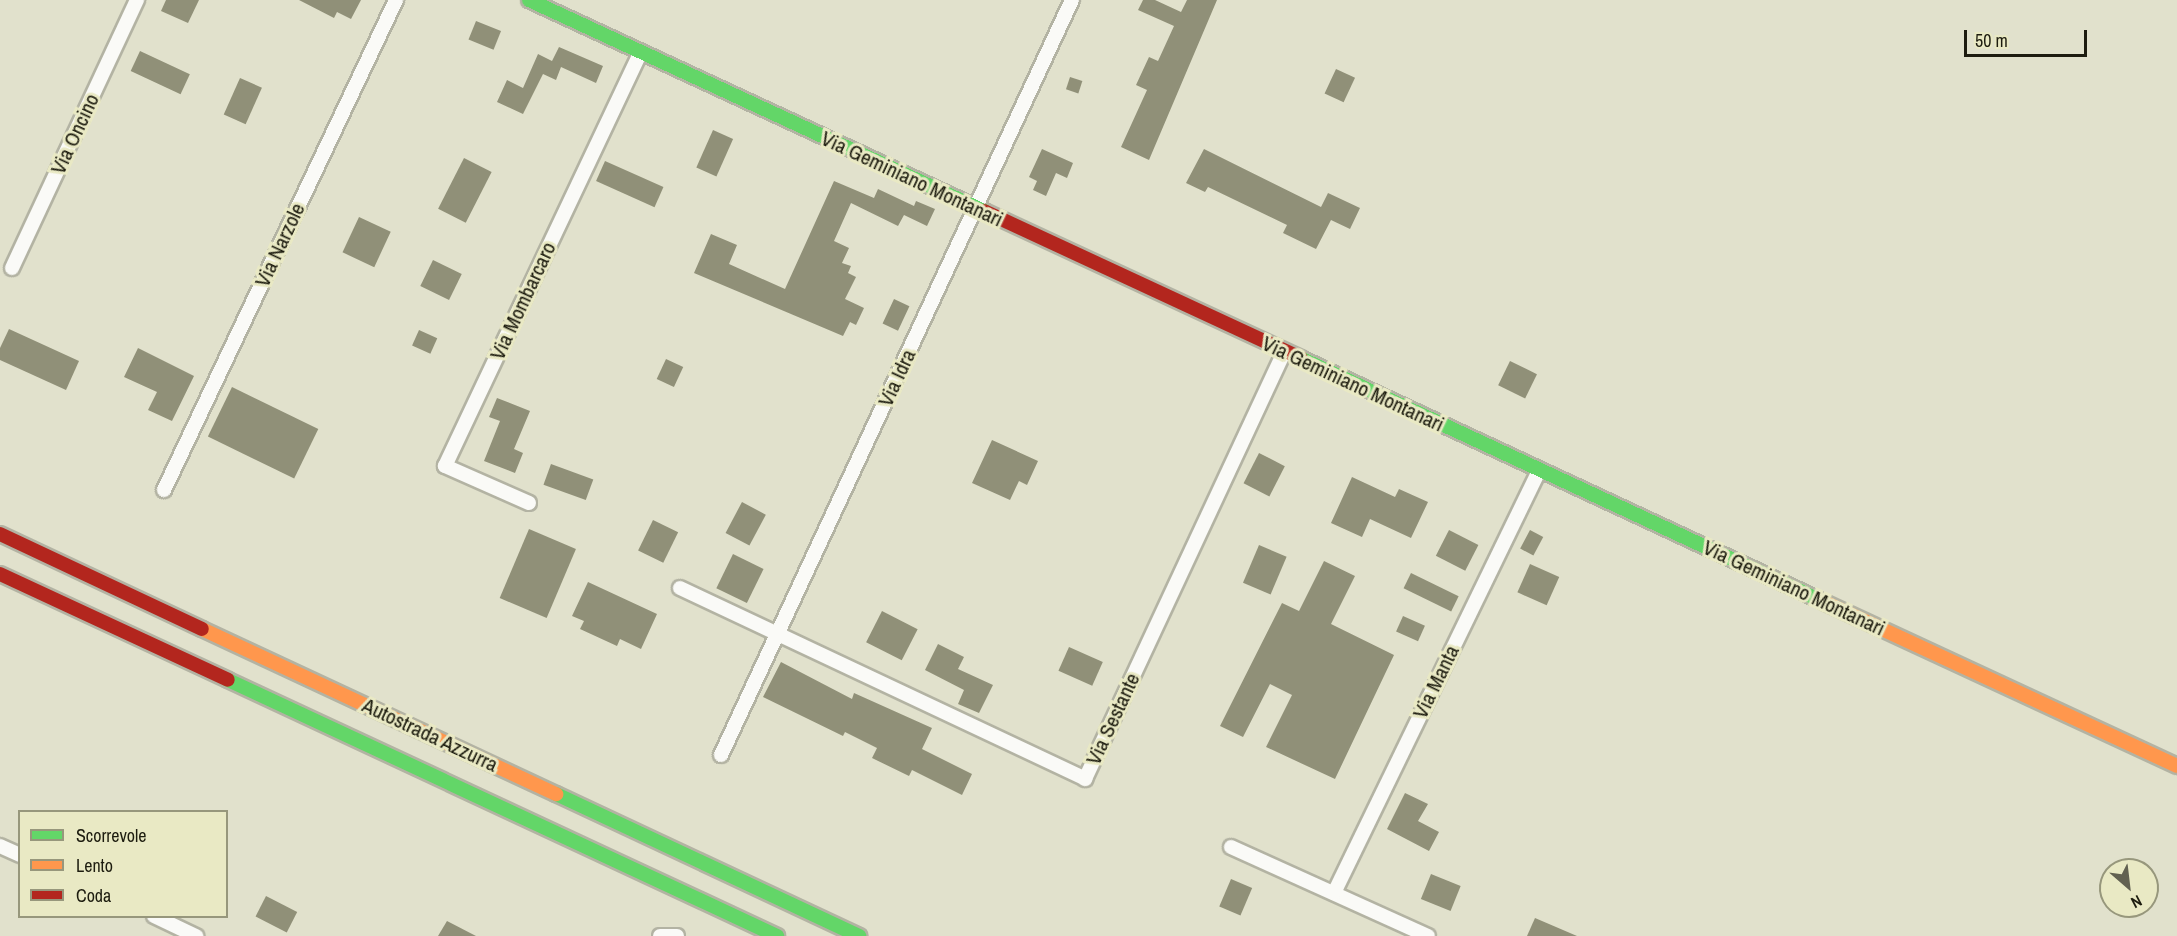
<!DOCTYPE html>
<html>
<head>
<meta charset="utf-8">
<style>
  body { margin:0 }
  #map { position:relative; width:2177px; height:936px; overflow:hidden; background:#e1e1cc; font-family:"Archivo Narrow",sans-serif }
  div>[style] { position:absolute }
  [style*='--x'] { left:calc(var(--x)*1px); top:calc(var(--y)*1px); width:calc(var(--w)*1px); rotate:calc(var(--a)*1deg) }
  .building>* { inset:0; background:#909078; transform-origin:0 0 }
  .roads { filter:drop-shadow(2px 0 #b3b3a3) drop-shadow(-2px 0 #b3b3a3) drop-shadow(0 2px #b3b3a3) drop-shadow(0 -2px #b3b3a3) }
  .street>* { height:14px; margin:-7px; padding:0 7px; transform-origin:7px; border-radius:7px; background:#fafaf7 }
  .fast>* { height:14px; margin:-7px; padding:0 7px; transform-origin:7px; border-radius:7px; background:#63d668 }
  .slow>* { height:14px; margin:-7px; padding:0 7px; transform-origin:7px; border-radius:7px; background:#ff974d }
  .jam>* { height:14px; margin:-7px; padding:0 7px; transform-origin:7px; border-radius:7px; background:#b3261e }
  span { translate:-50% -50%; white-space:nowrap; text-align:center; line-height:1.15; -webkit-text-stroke:6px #e9e9c4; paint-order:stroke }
  .street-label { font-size:21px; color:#1d1c0f }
  .legend { position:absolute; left:18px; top:810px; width:210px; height:108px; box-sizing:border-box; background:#e9e9c4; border:2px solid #97977c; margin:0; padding:8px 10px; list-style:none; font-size:18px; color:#1d1c0f }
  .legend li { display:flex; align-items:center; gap:12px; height:30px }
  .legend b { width:30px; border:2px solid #97977c }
  .north { position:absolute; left:2099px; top:858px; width:60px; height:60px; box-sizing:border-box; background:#e9e9c4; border:2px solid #97977c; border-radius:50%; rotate:152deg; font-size:16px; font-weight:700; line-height:24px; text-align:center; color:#1d1c0f }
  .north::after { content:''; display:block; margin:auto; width:21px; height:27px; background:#626151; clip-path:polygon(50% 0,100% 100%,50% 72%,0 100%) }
  .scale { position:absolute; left:1964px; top:30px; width:123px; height:27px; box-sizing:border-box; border:3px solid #1d1c0f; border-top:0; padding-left:8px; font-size:18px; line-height:21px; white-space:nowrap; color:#1d1c0f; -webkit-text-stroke:4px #e9e9c4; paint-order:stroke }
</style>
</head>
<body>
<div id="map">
  <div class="building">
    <div style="clip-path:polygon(166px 0,199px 0,188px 23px,161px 11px)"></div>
    <div style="clip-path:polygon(299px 0,361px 0,351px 19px,337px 12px,334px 18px)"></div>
    <div style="clip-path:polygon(1143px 0,1155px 0,1181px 12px,1187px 0,1217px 0,1149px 160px,1121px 147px,1147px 90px,1136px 85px,1149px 57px,1158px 61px,1174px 26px,1138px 10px)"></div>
    <div style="left:476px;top:21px;width:27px;height:20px;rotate:22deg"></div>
    <div style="clip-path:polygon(559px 47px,603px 66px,596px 83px,561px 67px,556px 80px,543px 74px,523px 114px,497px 102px,507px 80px,523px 88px,538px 54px,552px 61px)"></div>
    <div style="left:140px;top:51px;width:55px;height:22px;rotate:25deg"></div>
    <div style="left:1336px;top:69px;width:21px;height:27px;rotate:25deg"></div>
    <div style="left:1070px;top:77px;width:13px;height:13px;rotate:18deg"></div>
    <div style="left:240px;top:78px;width:24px;height:40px;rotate:24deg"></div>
    <div style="left:713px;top:130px;width:22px;height:41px;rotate:24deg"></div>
    <div style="clip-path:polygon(1042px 149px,1073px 163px,1067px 178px,1056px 173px,1046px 196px,1033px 190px,1037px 181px,1029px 177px)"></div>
    <div style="clip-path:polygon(1204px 149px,1321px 207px,1328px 193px,1360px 208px,1350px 229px,1331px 220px,1316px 249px,1283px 233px,1287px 225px,1208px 187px,1205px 192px,1186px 183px)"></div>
    <div style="left:464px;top:158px;width:31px;height:57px;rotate:27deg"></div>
    <div style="left:605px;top:161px;width:64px;height:22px;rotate:24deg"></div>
    <div style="clip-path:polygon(834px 181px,874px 198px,878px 189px,914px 206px,916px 201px,935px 209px,927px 226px,904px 215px,898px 226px,851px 203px,834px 241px,849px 248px,842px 263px,851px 266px,848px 273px,856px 277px,845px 299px,864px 308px,856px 325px,850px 322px,843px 336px,694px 273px,711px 234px,737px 245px,729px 264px,785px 289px)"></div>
    <div style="left:359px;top:217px;width:35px;height:39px;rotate:25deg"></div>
    <div style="left:433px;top:260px;width:32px;height:29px;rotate:26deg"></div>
    <div style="left:894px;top:299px;width:17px;height:27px;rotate:25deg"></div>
    <div style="clip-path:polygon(9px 329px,79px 361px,66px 390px,0 360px,0 348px)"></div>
    <div style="left:419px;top:330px;width:20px;height:17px;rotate:24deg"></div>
    <div style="clip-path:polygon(138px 348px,194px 376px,172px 421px,148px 410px,157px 392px,124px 377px)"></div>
    <div style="left:666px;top:359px;width:19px;height:22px;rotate:25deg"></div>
    <div style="left:1510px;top:361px;width:30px;height:27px;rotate:26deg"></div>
    <div style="left:232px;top:387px;width:96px;height:55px;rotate:26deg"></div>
    <div style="clip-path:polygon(497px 398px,530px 411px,514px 449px,523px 453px,515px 473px,484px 461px,500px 421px,489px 417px)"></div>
    <div style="clip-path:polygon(992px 440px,1038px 461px,1027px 485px,1019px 481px,1010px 500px,972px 483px)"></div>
    <div style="left:1259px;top:453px;width:29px;height:34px;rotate:27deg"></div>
    <div style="left:551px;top:464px;width:45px;height:22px;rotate:20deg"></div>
    <div style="clip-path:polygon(1352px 477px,1395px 497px,1399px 489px,1428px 502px,1411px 538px,1370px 519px,1362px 537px,1331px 523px)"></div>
    <div style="left:742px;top:502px;width:27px;height:35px;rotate:28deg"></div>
    <div style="left:653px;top:520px;width:28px;height:34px;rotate:26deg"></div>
    <div style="left:529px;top:529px;width:51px;height:75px;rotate:23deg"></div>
    <div style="left:1449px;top:530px;width:33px;height:29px;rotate:27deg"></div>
    <div style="left:1530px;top:530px;width:15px;height:21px;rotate:28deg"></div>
    <div style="left:1259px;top:545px;width:30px;height:41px;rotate:23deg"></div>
    <div style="left:733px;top:554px;width:34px;height:38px;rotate:26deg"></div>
    <div style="clip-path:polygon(1324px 561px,1355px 576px,1331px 624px,1394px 655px,1335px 779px,1266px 747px,1292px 695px,1270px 684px,1243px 737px,1220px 726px,1282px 603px,1299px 611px)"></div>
    <div style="left:1530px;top:564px;width:32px;height:31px;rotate:24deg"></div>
    <div style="left:1411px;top:573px;width:53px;height:17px;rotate:26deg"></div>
    <div style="clip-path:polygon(588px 582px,657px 614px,641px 649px,620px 639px,617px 646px,580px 629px,584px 621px,572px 616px)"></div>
    <div style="left:882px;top:611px;width:40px;height:35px;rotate:27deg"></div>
    <div style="left:1403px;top:616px;width:24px;height:17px;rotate:24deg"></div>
    <div style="clip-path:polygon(938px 644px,964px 657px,958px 669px,993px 685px,979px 713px,958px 704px,964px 690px,925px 670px)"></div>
    <div style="left:1069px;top:647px;width:37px;height:26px;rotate:24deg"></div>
    <div style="clip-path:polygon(781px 662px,852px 699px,854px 693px,932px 728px,922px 749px,972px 774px,962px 795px,912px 770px,909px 776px,872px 758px,877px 748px,845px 732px,843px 736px,763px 697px)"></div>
    <div style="clip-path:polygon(1405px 793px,1428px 804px,1418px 821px,1439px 832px,1429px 851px,1387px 829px)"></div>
    <div style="left:1431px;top:874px;width:32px;height:27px;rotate:22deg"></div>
    <div style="left:1231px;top:879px;width:23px;height:30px;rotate:23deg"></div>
    <div style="left:266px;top:896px;width:35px;height:23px;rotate:27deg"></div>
    <div style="clip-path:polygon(1535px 918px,1577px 936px,1527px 936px)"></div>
    <div style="clip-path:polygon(447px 921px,476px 936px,438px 936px)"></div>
  </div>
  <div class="roads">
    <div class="street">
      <div style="--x:12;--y:268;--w:296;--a:-65"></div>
      <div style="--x:164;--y:490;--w:542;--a:-64.66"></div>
      <div style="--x:529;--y:503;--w:92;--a:-156.2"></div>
      <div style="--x:445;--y:466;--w:458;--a:-64.7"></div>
      <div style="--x:680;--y:588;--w:448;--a:25.2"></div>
      <div style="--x:1085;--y:779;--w:471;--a:-65"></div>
      <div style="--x:721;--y:755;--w:833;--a:-65.07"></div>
      <div style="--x:0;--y:846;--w:22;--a:24"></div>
      <div style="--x:1231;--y:847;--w:216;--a:24.3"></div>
      <div style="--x:1334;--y:893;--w:470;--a:-64.1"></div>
      <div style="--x:154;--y:916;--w:47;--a:25.5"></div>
      <div style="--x:660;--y:936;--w:17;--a:0"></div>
    </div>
    <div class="fast">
      <div style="--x:529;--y:0;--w:502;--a:24.88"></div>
      <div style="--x:1300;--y:358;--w:580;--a:24.98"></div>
      <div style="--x:228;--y:680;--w:606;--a:25"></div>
      <div style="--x:556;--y:794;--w:335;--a:25.1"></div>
    </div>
    <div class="slow">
      <div style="--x:1826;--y:603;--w:387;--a:24.9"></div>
      <div style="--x:202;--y:629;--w:391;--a:25"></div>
    </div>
    <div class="jam">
      <div style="--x:984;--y:211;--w:349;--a:24.9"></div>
      <div style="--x:0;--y:534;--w:223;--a:25.2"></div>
      <div style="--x:0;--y:574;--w:251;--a:24.9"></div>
    </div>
  </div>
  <div class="street-label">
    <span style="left:75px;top:134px;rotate:-65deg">Via Oncino</span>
    <span style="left:912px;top:179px;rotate:25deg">Via Geminiano Montanari</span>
    <span style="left:280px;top:245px;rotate:-65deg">Via Narzole</span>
    <span style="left:523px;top:301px;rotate:-65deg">Via Mombarcaro</span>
    <span style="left:897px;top:378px;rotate:-65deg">Via Idra</span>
    <span style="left:1353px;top:384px;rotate:25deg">Via Geminiano Montanari</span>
    <span style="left:1794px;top:588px;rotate:25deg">Via Geminiano Montanari</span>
    <span style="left:1436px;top:682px;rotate:-64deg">Via Manta</span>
    <span style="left:1113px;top:719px;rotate:-65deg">Via Sestante</span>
    <span style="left:430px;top:735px;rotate:25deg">Autostrada Azzurra</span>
  </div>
  <ul class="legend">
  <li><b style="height:8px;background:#63d668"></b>Scorrevole</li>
  <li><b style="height:8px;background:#ff974d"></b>Lento</li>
  <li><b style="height:8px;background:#b3261e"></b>Coda</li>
  </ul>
  <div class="north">N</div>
  <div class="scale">50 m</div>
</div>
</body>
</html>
